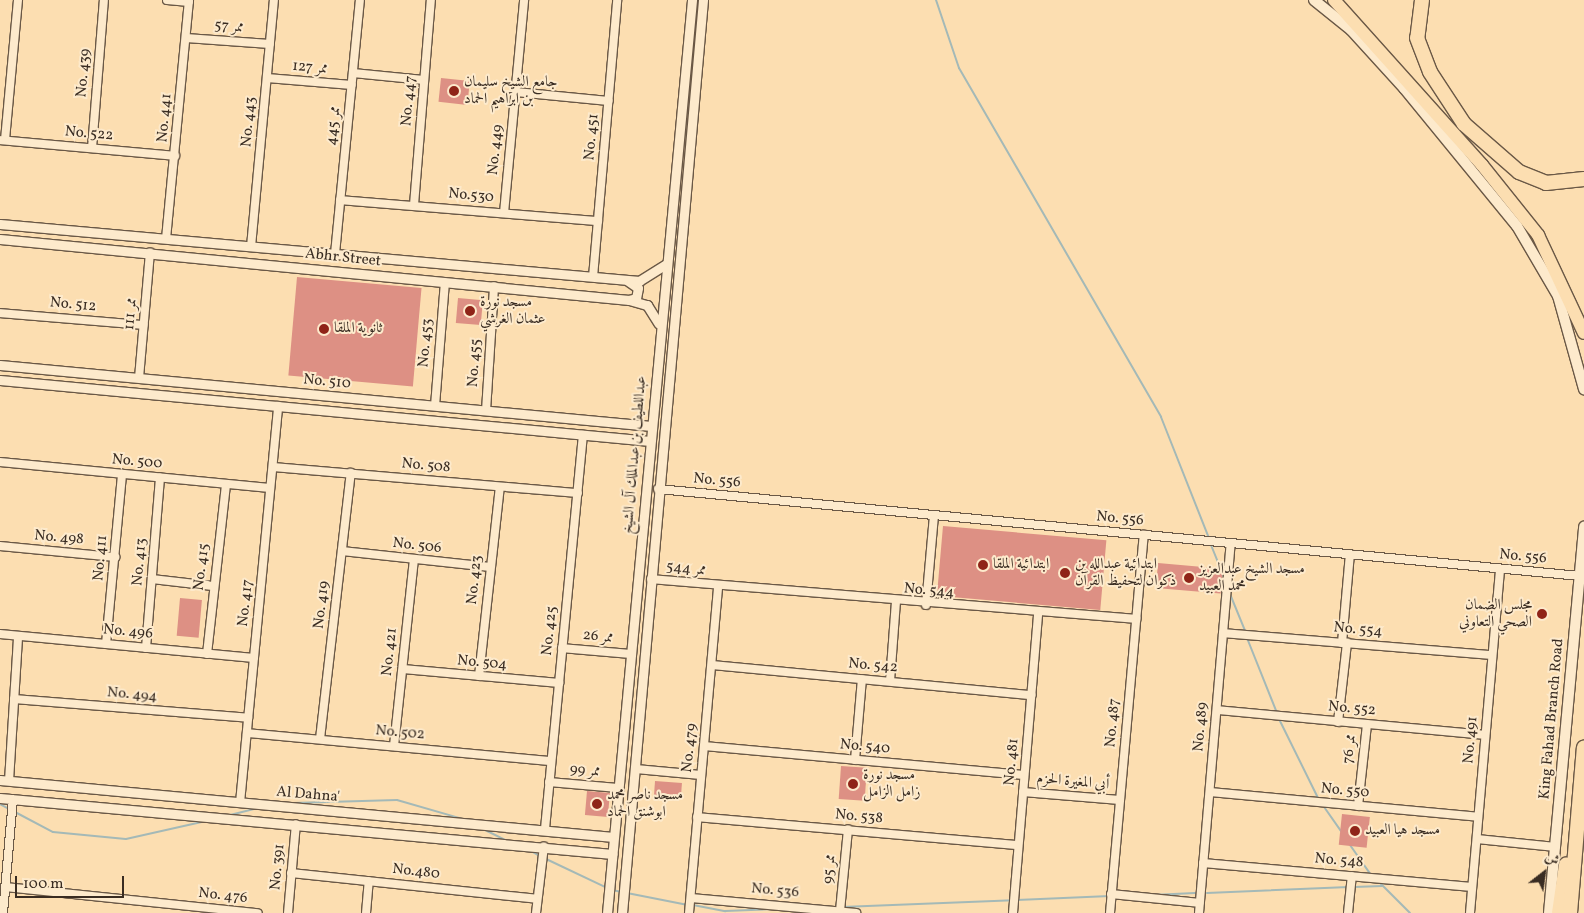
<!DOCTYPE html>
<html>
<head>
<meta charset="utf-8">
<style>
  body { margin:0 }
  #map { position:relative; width:1584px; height:913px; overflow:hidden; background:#fcdeb1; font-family:Vollkorn,Amiri,serif }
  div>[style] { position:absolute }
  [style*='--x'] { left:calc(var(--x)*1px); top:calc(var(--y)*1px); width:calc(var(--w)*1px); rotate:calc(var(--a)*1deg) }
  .stream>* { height:2px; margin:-1px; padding:0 1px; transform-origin:1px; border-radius:1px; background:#a4b9b7 }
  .building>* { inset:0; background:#dd9084; transform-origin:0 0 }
  .roads { filter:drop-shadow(1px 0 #6a5846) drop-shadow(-1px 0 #6a5846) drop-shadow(0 1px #6a5846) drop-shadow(0 -1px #6a5846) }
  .minor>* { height:8px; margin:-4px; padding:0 4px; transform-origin:4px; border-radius:4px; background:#fdeacc }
  .tertiary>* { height:9px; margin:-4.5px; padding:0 4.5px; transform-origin:4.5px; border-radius:4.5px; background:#fdeacc }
  .secondary>* { height:10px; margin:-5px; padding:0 5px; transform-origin:5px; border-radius:5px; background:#fdeacc }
  .trunk>* { height:12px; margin:-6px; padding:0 6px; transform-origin:6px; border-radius:6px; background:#fcdeb1 }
  .motorway>* { height:14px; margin:-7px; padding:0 7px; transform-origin:7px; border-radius:7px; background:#fcdeb1 }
  .dots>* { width:14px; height:14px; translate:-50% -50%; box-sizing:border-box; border:2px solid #fdeacc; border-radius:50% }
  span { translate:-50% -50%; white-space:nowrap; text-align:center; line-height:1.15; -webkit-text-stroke:4px #fdeacc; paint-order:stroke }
  .street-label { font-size:15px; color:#392c22 }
  .poi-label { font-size:15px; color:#392c22 }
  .left { translate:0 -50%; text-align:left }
  .right { translate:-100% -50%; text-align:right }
  .north { position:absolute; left:1519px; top:848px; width:50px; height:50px; -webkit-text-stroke:4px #fdeacc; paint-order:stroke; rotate:30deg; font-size:14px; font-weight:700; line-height:20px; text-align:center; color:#392c22 }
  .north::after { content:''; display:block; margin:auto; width:18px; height:22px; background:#392c22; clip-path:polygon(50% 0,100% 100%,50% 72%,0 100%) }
  .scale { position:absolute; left:15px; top:876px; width:109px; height:22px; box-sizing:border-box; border:2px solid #392c22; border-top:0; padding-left:6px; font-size:15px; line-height:18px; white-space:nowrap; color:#392c22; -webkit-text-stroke:4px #fdeacc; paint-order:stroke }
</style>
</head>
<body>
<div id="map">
  <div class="stream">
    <div style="--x:936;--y:0;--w:72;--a:71.3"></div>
    <div style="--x:959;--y:68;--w:403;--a:59.9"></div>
    <div style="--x:1161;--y:417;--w:130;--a:68.4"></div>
    <div style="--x:1211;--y:545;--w:38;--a:68"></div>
    <div style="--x:1230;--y:594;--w:42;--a:67.7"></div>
    <div style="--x:1247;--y:638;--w:81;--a:68.2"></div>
    <div style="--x:1279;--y:719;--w:90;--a:63.7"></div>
    <div style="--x:293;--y:803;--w:104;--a:-1.7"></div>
    <div style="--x:397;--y:800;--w:69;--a:16.1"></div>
    <div style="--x:0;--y:804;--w:10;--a:29"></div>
    <div style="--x:1322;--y:804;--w:35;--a:55"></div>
    <div style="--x:15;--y:812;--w:43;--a:27.8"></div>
    <div style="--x:53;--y:832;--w:73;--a:5.5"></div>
    <div style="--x:126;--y:839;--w:82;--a:-12.7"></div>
    <div style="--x:230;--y:815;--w:30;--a:-14"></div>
    <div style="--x:483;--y:829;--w:28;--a:26"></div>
    <div style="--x:1350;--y:845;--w:38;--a:55"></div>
    <div style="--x:529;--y:850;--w:13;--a:29"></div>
    <div style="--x:544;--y:858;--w:68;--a:25.4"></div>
    <div style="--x:1378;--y:881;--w:45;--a:45"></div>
    <div style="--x:1354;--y:887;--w:28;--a:-2"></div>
    <div style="--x:612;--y:890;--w:10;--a:11"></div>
    <div style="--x:627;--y:893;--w:62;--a:11.1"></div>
    <div style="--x:1207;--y:893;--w:142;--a:-2.4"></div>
    <div style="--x:1152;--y:895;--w:43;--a:-2.7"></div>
    <div style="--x:1017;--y:900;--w:93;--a:-2.5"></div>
    <div style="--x:693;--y:905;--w:33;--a:11"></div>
    <div style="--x:725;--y:911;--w:50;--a:-2.3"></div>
    <div style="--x:842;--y:907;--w:171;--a:-2.3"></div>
  </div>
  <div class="building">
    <div style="left:441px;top:78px;width:29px;height:24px;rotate:6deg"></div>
    <div style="left:297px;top:277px;width:125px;height:99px;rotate:5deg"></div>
    <div style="left:458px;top:298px;width:25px;height:25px;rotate:5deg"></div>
    <div style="left:943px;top:526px;width:164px;height:70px;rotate:5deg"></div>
    <div style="left:1158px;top:563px;width:65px;height:25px;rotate:5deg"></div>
    <div style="left:180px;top:598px;width:22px;height:38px;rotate:5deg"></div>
    <div style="left:841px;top:766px;width:26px;height:33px;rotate:4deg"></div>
    <div style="left:655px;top:781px;width:27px;height:15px;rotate:4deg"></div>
    <div style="left:587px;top:791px;width:23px;height:24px;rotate:5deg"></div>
    <div style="left:1342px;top:814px;width:28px;height:31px;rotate:6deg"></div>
  </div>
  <div class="roads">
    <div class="minor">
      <div style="--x:167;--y:0;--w:22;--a:5"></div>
      <div style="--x:186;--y:38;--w:84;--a:4.1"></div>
      <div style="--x:353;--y:73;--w:71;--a:5.6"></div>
      <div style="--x:267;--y:78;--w:85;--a:4.7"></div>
      <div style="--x:516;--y:92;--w:93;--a:5.5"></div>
      <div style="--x:0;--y:140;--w:176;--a:5.2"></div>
      <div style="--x:5;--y:140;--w:141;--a:-84.7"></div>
      <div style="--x:92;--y:148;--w:148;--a:-85.4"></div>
      <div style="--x:340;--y:200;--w:259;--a:4.7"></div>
      <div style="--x:414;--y:205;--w:206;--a:-85.3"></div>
      <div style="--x:504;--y:213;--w:214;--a:-84.6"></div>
      <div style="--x:166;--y:239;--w:240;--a:-84.5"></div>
      <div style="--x:251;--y:247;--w:248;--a:-84.7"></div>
      <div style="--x:335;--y:254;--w:255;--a:-84.4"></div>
      <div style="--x:593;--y:277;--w:278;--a:-85"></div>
      <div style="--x:0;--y:313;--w:144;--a:4.8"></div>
      <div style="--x:139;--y:378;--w:126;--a:-85"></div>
      <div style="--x:435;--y:406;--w:124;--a:-85.4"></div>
      <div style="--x:486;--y:411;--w:125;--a:-86.3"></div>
      <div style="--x:0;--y:462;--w:271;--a:5.5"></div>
      <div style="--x:273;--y:467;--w:306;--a:4.9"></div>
      <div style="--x:658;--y:489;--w:926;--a:5.39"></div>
      <div style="--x:0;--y:546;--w:116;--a:5.5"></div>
      <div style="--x:342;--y:551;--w:149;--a:6.2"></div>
      <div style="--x:152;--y:579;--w:61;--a:6.5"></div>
      <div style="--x:651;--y:579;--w:487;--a:4.7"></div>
      <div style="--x:926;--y:605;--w:90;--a:-84.9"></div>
      <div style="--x:1223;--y:633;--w:269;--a:4.7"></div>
      <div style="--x:0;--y:634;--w:255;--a:5.4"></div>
      <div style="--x:1342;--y:643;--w:89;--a:-84.9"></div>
      <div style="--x:106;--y:644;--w:171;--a:-84.6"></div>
      <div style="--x:146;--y:648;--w:171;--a:-85.3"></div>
      <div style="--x:562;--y:648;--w:68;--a:5"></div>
      <div style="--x:207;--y:654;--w:171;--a:-83.6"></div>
      <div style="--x:712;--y:665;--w:321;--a:5.4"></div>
      <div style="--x:403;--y:669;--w:157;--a:5.1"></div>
      <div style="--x:479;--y:676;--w:190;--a:-83.7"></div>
      <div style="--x:890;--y:681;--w:79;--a:-85.7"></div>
      <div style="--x:14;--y:699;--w:235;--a:4.6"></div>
      <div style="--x:1217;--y:710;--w:269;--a:5.3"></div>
      <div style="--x:1338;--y:722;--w:80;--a:-83.5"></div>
      <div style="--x:247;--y:733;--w:305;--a:5.3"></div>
      <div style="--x:320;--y:739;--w:268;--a:-83.4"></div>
      <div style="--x:394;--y:746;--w:187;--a:-83.9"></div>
      <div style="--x:704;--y:746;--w:321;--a:5.2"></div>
      <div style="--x:855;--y:760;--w:81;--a:-85.1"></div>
      <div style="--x:636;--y:769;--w:65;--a:5.3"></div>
      <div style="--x:9;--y:781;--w:145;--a:-86.4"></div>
      <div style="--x:549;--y:782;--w:69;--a:5"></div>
      <div style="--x:1023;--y:792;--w:97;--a:4.7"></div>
      <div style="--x:1210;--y:792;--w:269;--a:5.3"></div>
      <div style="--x:240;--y:803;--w:399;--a:-84.5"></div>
      <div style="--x:1358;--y:806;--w:82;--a:-83.7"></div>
      <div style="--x:697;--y:817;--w:322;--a:5"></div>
      <div style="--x:545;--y:829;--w:396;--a:-84.5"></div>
      <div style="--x:1477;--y:839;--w:79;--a:5.8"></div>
      <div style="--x:1203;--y:863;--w:270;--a:5.1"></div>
      <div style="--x:291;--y:873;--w:247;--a:6"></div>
      <div style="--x:5;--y:887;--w:254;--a:5.9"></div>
      <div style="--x:1111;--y:894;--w:89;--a:5.8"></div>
      <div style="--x:691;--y:898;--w:166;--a:5.2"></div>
      <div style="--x:840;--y:911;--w:82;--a:-84.4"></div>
      <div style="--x:3;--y:913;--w:114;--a:-85"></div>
      <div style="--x:288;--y:913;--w:89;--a:-84.9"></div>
      <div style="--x:366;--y:913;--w:32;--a:-85"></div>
      <div style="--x:536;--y:913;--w:67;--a:-83.2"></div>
      <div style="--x:689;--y:913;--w:328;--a:-84.9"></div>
      <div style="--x:1013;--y:913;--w:300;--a:-85.2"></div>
      <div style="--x:1110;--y:913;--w:380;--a:-84.9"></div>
      <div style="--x:1199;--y:913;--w:371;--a:-85.1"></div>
      <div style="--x:1348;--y:913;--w:37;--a:-84"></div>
      <div style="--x:1470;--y:913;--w:345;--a:-85"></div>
    </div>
    <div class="tertiary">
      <div style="--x:0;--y:224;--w:642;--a:5.1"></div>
      <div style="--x:639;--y:281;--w:32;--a:-32"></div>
      <div style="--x:0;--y:239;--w:632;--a:5.54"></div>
      <div style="--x:629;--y:300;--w:19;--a:16"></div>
      <div style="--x:647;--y:305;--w:22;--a:58"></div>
      <div style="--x:628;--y:281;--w:12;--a:35"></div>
      <div style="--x:638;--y:288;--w:10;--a:101"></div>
      <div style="--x:636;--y:298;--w:7;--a:164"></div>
      <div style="--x:0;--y:365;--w:654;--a:5.35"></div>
      <div style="--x:0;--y:380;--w:653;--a:5.36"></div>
      <div style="--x:0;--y:780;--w:616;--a:5.31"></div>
      <div style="--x:0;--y:798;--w:615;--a:5.23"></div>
      <div style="--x:607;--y:913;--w:917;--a:-84.68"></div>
      <div style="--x:622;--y:913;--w:917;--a:-84.93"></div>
    </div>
    <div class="secondary">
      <div style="--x:1314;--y:0;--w:48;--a:39"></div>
      <div style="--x:1351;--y:30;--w:79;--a:47.6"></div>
      <div style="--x:1404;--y:88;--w:178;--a:50.7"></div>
      <div style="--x:1517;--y:226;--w:81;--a:59.6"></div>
      <div style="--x:1558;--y:296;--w:97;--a:74.4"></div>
      <div style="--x:1549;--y:913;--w:388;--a:-84.8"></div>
    </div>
    <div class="trunk">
      <div style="--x:1334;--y:0;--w:222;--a:48.1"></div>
      <div style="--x:1482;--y:165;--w:90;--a:51.3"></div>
      <div style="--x:1538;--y:235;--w:108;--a:64.9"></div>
    </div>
    <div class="motorway">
      <div style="--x:1422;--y:0;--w:38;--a:97"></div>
      <div style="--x:1417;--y:38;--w:36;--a:69"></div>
      <div style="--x:1430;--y:72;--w:62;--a:56.8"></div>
      <div style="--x:1464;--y:124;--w:73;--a:41.1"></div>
      <div style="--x:1519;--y:172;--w:29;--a:22"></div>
      <div style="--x:1546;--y:183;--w:38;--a:-6"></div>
      <div style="--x:1559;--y:913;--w:49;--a:-81.7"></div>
      <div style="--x:1570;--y:913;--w:166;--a:-85.2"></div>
    </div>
  </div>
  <div class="dots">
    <div style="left:454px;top:91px;background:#8f2418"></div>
    <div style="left:470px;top:311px;background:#8f2418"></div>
    <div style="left:324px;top:329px;background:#8f2418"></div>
    <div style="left:983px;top:565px;background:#8f2418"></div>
    <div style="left:1065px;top:573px;background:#8f2418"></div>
    <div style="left:1189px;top:578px;background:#8f2418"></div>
    <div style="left:1542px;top:614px;background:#8f2418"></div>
    <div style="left:853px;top:784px;background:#8f2418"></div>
    <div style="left:597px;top:804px;background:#8f2418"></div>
    <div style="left:1355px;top:831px;background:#8f2418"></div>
  </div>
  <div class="street-label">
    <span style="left:229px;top:27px;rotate:5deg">ممر 57</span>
    <span style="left:310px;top:68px;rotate:5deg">ممر 127</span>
    <span style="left:84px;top:73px;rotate:-85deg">No. 439</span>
    <span style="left:409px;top:101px;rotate:-85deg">No. 447</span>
    <span style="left:165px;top:118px;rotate:-85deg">No. 441</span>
    <span style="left:249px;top:122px;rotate:-85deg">No. 443</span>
    <span style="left:334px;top:126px;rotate:-84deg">ممر 445</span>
    <span style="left:89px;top:134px;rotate:5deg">No. 522</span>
    <span style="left:592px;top:137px;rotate:-85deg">No. 451</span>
    <span style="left:496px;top:150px;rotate:-84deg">No. 449</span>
    <span style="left:471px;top:196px;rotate:5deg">No.530</span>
    <span style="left:343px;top:258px;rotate:6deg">Abhr Street</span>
    <span style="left:73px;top:305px;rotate:5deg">No. 512</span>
    <span style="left:131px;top:314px;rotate:-85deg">ممر 111</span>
    <span style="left:426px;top:343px;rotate:-85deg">No. 453</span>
    <span style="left:475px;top:363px;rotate:-86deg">No. 455</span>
    <span style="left:327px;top:382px;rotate:5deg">No. 510</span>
    <span style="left:635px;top:455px;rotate:-85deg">عبداللطيف بن عبدالملك آل الشيخ</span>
    <span style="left:137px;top:462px;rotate:5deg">No. 500</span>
    <span style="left:426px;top:466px;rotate:5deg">No. 508</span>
    <span style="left:717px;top:481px;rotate:5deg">No. 556</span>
    <span style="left:1120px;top:519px;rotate:5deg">No. 556</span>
    <span style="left:59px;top:538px;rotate:5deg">No. 498</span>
    <span style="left:417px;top:546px;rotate:6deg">No. 506</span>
    <span style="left:1523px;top:557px;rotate:5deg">No. 556</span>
    <span style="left:101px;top:558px;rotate:-85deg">No. 411</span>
    <span style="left:140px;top:562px;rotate:-85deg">No. 413</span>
    <span style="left:202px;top:567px;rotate:-83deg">No. 415</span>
    <span style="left:686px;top:569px;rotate:6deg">ممر 544</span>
    <span style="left:475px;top:580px;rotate:-84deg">No. 423</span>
    <span style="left:929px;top:591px;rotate:5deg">No. 544</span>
    <span style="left:246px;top:603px;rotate:-84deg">No. 417</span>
    <span style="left:322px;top:605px;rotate:-83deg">No. 419</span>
    <span style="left:1358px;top:630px;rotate:5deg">No. 554</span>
    <span style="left:550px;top:631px;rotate:-84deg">No. 425</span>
    <span style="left:128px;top:632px;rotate:5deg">No. 496</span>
    <span style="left:598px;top:637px;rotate:6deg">ممر 26</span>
    <span style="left:390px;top:652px;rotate:-84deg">No. 421</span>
    <span style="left:482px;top:663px;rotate:5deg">No. 504</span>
    <span style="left:873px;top:666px;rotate:5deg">No. 542</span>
    <span style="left:132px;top:695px;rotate:5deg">No. 494</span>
    <span style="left:1352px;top:709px;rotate:5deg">No. 552</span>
    <span style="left:1552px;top:719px;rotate:-85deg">King Fahad Branch Road</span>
    <span style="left:1113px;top:723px;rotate:-85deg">No. 487</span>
    <span style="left:1201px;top:727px;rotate:-85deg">No. 489</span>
    <span style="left:400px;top:733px;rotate:5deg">No. 502</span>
    <span style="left:1471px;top:740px;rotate:-85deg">No. 491</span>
    <span style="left:865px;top:747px;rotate:5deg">No. 540</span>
    <span style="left:690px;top:748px;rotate:-84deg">No. 479</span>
    <span style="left:1350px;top:749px;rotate:-84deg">ممر 76</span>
    <span style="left:1012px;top:762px;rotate:-85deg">No. 481</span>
    <span style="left:585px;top:771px;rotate:5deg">ممر 99</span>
    <span style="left:1073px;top:782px;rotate:5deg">أبي المغيرة الحزم</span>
    <span style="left:1345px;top:791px;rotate:5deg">No. 550</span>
    <span style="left:308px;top:795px;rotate:5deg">Al Dahna'</span>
    <span style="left:859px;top:817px;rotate:5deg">No. 538</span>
    <span style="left:1339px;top:861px;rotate:5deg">No. 548</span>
    <span style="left:278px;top:867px;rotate:-85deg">No. 391</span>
    <span style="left:830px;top:869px;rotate:-85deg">ممر 95</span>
    <span style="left:416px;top:872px;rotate:6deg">No.480</span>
    <span style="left:775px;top:891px;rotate:5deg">No. 536</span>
    <span style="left:223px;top:896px;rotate:6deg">No. 476</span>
  </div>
  <div class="poi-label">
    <span class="left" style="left:464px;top:91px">جامع الشيخ سليمان<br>بن ابراهيم الحماد</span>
    <span class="left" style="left:480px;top:311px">مسجد نورة<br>عثمان الغرشي</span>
    <span class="left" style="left:334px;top:329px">ثانوية الملقا</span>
    <span class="left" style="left:1075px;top:573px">ابتدائية عبدالله بن<br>ذكوان لتحفيظ القرآن</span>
    <span class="left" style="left:993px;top:565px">ابتدائية الملقا</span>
    <span class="left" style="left:1199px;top:578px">مسجد الشيخ عبدالعزيز<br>محمد العبيد</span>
    <span class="right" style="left:1532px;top:614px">مجلس الضمان<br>الصحي التعاوني</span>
    <span class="left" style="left:863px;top:784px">مسجد نورة<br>زامل الزامل</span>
    <span class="left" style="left:607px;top:804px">مسجد ناصر محمد<br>ابوشنق الحماد</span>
    <span class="left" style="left:1365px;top:831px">مسجد هيا العبيد</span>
  </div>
  <div class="north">ش</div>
  <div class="scale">100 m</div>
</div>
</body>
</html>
